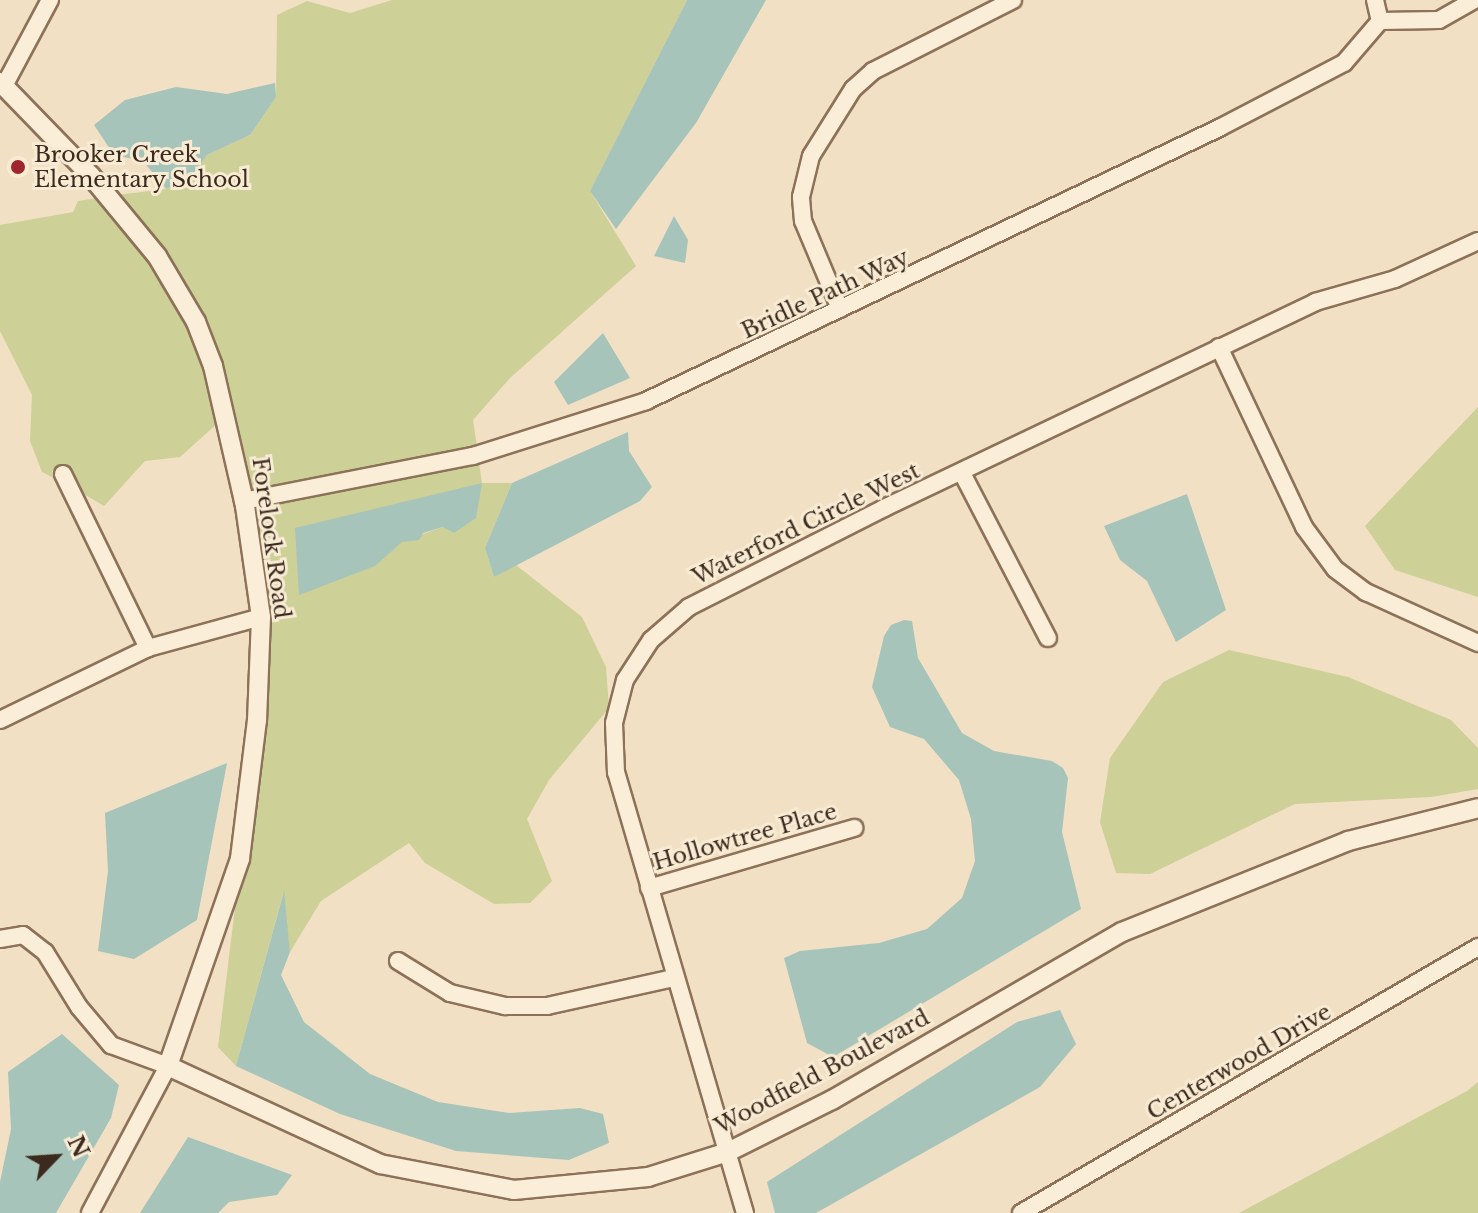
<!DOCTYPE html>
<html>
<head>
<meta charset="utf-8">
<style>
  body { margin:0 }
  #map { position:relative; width:1478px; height:1213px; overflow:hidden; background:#f1e0c4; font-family:"Libre Baskerville",serif }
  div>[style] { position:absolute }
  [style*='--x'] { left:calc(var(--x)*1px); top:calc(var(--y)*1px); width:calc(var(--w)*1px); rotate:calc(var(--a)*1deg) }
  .green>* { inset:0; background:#cdd097 }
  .water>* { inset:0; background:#a6c4b9 }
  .roads { filter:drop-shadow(2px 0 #8d7159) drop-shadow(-2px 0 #8d7159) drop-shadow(0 2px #8d7159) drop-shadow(0 -2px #8d7159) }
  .minor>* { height:16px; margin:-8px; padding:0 8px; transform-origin:8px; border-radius:8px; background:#fbeed8 }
  .tertiary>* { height:18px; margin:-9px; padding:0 9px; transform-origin:9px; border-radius:9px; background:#fbeed8 }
  .dots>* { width:22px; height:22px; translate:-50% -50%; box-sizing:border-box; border:4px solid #f8ebd4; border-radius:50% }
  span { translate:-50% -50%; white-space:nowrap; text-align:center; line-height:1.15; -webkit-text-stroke:6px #f8ebd4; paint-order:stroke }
  .poi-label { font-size:22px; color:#3c2a1e }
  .left { translate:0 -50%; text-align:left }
  .street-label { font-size:22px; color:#3c2a1e }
  .north { position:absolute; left:16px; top:1117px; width:80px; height:80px; -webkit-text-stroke:6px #f8ebd4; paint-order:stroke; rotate:65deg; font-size:22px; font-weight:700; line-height:32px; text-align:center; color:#3c2a1e }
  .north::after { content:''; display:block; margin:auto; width:28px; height:36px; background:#3c2a1e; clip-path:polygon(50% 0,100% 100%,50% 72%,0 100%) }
</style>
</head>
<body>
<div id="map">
  <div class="green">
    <div style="clip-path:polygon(392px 0,687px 0,590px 191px,636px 266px,510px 378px,473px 420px,477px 447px,250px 493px,221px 364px,117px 195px,166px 189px,190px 177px,207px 155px,250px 135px,276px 97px,277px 15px,307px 1px,350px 13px)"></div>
    <div style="clip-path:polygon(98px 198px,150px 260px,188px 325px,219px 422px,180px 457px,145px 461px,104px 506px,82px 493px,67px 464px,52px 471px,56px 479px,42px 472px,30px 441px,32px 395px,0 331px,0 225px,73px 212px,78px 201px)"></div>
    <div style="clip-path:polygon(1478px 407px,1478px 597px,1395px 570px,1365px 526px)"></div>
    <div style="clip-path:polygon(evenodd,479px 462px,482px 483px,512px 483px,485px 548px,494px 577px,516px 565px,582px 617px,606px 667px,609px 708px,549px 780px,527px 819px,552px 881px,530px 903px,494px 904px,425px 863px,409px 843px,321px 901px,290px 952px,283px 894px,236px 1066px,218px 1047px,270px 622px,254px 507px,479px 462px,482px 483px,443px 527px,402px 541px,482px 483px)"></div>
    <div style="clip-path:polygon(1229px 650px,1348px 677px,1451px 720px,1478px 748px,1478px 789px,1431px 797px,1295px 804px,1150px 874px,1116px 873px,1100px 822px,1110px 758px,1163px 682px)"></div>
    <div style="clip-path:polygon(1478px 1082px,1478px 1213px,1239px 1213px,1467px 1091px)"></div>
  </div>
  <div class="water">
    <div style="clip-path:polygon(687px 0,766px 0,696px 123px,616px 229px,590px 191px)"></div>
    <div style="clip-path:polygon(275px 83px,276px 97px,250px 135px,207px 155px,190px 178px,166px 189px,143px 161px,114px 155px,94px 125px,125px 100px,176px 87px,227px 94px)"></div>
    <div style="clip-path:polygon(674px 216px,688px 240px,685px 263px,654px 256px)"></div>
    <div style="clip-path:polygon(603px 333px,630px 378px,568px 405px,554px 382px)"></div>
    <div style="clip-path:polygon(628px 432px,629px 451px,652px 487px,640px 501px,494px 577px,485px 548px,512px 483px)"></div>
    <div style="clip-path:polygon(482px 483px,476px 518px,454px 533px,443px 527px,423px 533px,419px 540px,402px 542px,375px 566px,299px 595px,295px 528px)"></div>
    <div style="clip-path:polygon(1187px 494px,1226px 610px,1176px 642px,1147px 581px,1120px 560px,1104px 526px)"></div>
    <div style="clip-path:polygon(904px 620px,912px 621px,918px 658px,962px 733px,994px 751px,1052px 761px,1063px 768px,1068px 778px,1062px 832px,1081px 909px,833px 1057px,807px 1043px,784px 958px,800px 951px,879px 943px,927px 929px,962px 898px,975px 861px,971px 819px,959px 780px,924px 739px,890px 727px,872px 687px,884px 636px,891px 625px)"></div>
    <div style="clip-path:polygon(227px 763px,197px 920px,134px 959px,98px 951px,108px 871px,105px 813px)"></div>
    <div style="clip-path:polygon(284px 891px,290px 952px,281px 975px,304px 1022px,370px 1074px,438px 1102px,509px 1113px,580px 1108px,603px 1114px,609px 1143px,569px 1160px,456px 1151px,340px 1114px,236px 1066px)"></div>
    <div style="clip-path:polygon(1060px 1010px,1076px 1044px,1040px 1087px,816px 1213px,775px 1213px,767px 1182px,1017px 1022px)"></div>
    <div style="clip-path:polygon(62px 1034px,119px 1085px,111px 1118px,56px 1213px,0 1213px,0 1182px,11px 1129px,8px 1072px)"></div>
    <div style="clip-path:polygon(188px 1137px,292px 1175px,277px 1195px,229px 1202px,218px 1213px,140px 1213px)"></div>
  </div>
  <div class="roads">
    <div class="minor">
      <div style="--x:1375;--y:0;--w:22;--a:77"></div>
      <div style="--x:1380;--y:21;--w:59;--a:-1"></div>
      <div style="--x:1439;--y:20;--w:40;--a:-29.7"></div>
      <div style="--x:4;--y:86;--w:98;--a:-61.9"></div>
      <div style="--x:840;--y:309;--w:95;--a:-112.8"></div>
      <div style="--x:803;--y:221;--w:24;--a:-95"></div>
      <div style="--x:801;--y:197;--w:42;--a:-76.3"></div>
      <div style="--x:811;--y:156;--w:79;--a:-57.9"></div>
      <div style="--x:853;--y:89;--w:27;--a:-42"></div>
      <div style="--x:873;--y:71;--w:157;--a:-26.9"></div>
      <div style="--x:1219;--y:347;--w:199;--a:64.7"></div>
      <div style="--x:1304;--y:527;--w:52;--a:53.6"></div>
      <div style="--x:1335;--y:569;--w:39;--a:37"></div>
      <div style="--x:1366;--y:592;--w:123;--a:24.5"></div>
      <div style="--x:962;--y:473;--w:186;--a:62.5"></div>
      <div style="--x:63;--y:474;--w:194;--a:64"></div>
      <div style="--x:243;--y:501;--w:234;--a:-11.1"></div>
      <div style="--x:473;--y:456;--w:182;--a:-17.6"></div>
      <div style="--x:646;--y:401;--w:635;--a:-25.47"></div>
      <div style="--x:1219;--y:128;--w:141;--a:-27.5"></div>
      <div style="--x:1344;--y:63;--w:55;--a:-49.4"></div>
      <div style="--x:0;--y:720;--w:165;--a:-25.9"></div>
      <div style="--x:148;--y:648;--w:117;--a:-15.3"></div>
      <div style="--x:649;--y:888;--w:214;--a:-16.3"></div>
      <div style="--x:0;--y:939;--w:23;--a:-10"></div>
      <div style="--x:23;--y:935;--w:28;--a:38"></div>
      <div style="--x:45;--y:952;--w:65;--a:58.3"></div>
      <div style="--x:79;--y:1007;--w:50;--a:49.9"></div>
      <div style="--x:111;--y:1045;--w:61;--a:20.2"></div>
      <div style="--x:168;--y:1066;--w:166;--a:118"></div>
      <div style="--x:398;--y:961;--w:61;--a:31.6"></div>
      <div style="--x:450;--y:993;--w:57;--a:13.3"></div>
      <div style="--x:505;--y:1006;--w:42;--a:0"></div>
      <div style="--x:547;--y:1006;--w:129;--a:-12.5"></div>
      <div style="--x:745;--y:1213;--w:459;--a:-106.3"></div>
      <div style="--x:616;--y:773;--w:50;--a:-92.3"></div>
      <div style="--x:614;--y:723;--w:44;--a:-75.7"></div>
      <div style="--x:625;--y:680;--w:48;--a:-57"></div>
      <div style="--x:651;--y:640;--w:50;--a:-41"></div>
      <div style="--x:689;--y:607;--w:219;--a:-26.9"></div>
      <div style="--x:884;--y:508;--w:478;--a:-25.5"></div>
      <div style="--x:1315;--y:302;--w:83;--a:-16"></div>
      <div style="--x:1395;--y:279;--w:91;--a:-24.6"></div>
      <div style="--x:1021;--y:1213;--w:529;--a:-30.2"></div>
    </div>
    <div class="tertiary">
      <div style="--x:0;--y:82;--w:131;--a:45.9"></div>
      <div style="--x:91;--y:176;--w:104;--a:50.5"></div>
      <div style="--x:157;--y:256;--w:77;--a:59.4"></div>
      <div style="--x:196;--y:322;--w:47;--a:68.9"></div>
      <div style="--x:213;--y:366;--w:144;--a:77.1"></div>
      <div style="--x:245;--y:506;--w:112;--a:81.8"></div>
      <div style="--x:261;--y:617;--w:103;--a:92.2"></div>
      <div style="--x:257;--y:720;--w:140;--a:97"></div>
      <div style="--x:240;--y:859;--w:219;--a:109.2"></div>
      <div style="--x:168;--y:1066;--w:234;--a:24.8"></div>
      <div style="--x:380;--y:1164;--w:136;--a:11"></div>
      <div style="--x:514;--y:1190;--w:135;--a:-5.5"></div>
      <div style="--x:648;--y:1177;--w:84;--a:-17.4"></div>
      <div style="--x:728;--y:1152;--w:116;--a:-26.6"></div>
      <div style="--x:832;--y:1100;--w:335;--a:-30.1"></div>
      <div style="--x:1122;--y:932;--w:244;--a:-21.9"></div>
      <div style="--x:1348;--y:841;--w:134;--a:-14.2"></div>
    </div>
  </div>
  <div class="dots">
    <div style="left:18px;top:167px;background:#9f252e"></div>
  </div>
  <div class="poi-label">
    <span class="left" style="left:34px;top:167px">Brooker Creek<br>Elementary School</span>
  </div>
  <div class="street-label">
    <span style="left:825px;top:294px;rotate:-25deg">Bridle Path Way</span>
    <span style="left:806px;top:524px;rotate:-26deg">Waterford Circle West</span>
    <span style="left:271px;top:538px;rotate:82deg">Forelock Road</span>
    <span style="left:745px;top:837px;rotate:-16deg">Hollowtree Place</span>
    <span style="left:1239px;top:1062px;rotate:-30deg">Centerwood Drive</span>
    <span style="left:822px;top:1072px;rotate:-28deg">Woodfield Boulevard</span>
  </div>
  <div class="north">N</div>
</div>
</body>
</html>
